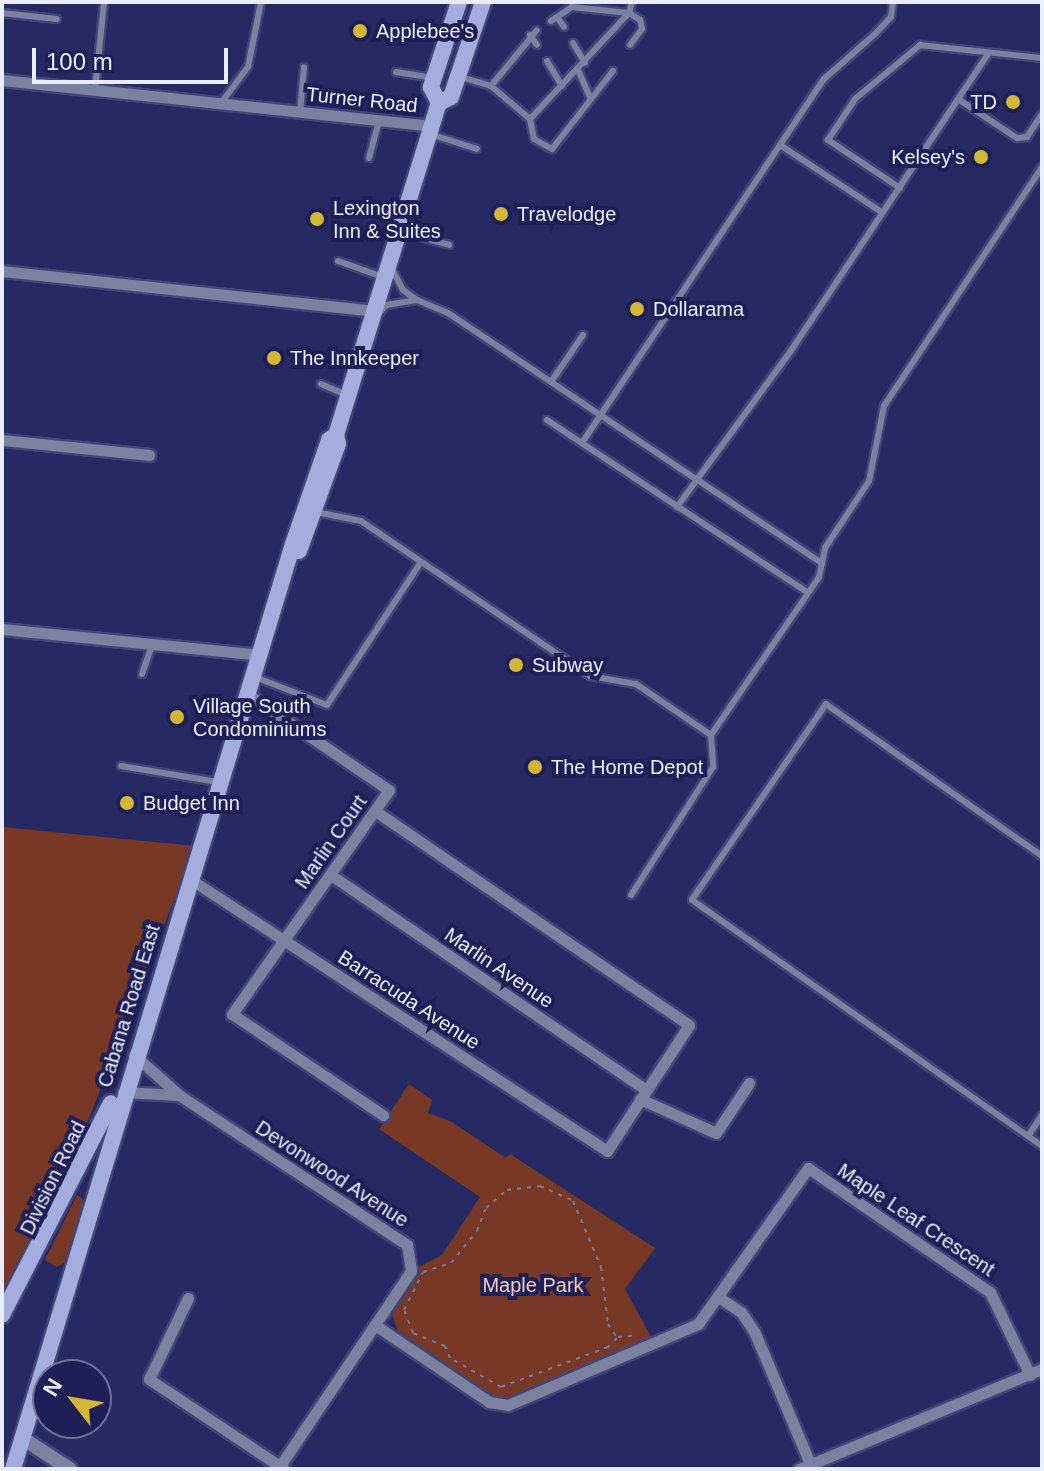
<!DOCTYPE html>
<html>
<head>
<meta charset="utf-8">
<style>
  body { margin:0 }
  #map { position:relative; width:1044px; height:1471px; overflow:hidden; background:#272a62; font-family:Arial,sans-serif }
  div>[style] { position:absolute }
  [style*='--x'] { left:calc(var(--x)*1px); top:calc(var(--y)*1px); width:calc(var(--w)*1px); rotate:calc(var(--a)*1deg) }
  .green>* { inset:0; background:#773826 }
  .path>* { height:2px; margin-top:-1px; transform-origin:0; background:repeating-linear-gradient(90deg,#787ba2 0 4px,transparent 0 10px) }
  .roads { filter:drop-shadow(2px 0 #424578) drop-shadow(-2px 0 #424578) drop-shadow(0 2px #424578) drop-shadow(0 -2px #424578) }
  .service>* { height:6px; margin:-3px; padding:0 3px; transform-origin:3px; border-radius:3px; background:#7b819f }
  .minor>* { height:11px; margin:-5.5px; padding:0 5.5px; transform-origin:5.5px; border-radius:5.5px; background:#7b819f }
  .tertiary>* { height:14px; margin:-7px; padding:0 7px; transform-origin:7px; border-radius:7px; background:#7b819f }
  .secondary>* { height:16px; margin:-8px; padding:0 8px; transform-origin:8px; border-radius:8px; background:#a4addd }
  .dots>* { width:22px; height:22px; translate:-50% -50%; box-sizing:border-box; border:4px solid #1e1f57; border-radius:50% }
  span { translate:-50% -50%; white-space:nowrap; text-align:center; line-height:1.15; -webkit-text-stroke:8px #1e1f57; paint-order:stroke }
  .poi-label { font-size:20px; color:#eaedfc }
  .left { translate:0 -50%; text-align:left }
  .right { translate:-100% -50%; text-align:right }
  .street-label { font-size:20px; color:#eaedfc }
  .park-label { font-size:20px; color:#f8ccbf }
  .frame { position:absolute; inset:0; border:4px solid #eaedfc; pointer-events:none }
  .north { position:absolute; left:32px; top:1359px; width:80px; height:80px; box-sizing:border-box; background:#1e1f57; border:2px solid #707199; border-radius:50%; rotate:301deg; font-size:22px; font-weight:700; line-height:32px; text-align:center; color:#eaedfc }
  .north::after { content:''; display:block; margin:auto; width:28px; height:36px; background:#d2b736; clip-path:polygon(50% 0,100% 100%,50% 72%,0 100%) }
  .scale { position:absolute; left:32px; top:48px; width:196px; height:36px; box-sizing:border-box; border:4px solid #eaedfc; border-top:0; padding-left:10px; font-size:24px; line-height:28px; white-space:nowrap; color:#eaedfc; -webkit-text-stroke:6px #1e1f57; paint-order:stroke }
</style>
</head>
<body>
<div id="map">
  <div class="green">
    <div style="clip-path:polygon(2px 827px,195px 846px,60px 1193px,2px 1304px)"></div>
    <div style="clip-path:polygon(409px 1084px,432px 1100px,428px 1113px,450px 1121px,506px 1158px,510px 1154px,655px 1248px,625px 1289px,651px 1337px,506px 1398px,492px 1395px,398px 1331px,392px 1315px,419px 1267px,442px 1255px,480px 1197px,379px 1129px)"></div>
    <div style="clip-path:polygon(77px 1195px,83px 1199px,81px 1210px,65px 1262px,57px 1267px,45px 1260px)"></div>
  </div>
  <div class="path">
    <div style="--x:540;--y:1186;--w:36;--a:24"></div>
    <div style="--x:573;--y:1201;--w:72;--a:67"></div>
    <div style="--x:601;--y:1267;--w:57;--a:83"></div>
    <div style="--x:608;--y:1324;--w:17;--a:57"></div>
    <div style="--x:617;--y:1338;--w:13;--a:135"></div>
    <div style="--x:608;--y:1347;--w:114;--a:159.5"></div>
    <div style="--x:501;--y:1387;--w:59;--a:-150.4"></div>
    <div style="--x:450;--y:1358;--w:13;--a:-113"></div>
    <div style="--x:445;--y:1346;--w:35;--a:-158"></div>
    <div style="--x:413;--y:1333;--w:25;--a:-111"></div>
    <div style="--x:404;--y:1310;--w:42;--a:-63.4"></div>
    <div style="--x:423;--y:1272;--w:29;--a:-18"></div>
    <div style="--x:451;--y:1263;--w:41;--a:-50.9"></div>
    <div style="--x:477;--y:1231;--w:25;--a:-69"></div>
    <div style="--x:486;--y:1208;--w:28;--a:-41"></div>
    <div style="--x:507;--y:1190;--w:33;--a:-7"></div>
    <div style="--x:618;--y:1337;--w:20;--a:-6"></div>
  </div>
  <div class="roads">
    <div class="service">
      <div style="--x:2;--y:13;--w:55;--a:6.2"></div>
      <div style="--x:557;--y:17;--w:12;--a:55"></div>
      <div style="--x:551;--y:21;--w:25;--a:-34"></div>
      <div style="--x:572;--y:7;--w:57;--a:6"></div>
      <div style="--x:629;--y:13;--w:13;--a:32"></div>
      <div style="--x:640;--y:20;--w:9;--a:77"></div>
      <div style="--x:642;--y:29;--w:20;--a:127"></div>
      <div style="--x:530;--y:35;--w:12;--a:55"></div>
      <div style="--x:573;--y:43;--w:23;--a:59"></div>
      <div style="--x:547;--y:61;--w:29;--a:59"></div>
      <div style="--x:578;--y:70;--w:32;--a:66"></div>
      <div style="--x:396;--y:72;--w:36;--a:9"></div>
      <div style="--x:458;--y:76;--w:34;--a:17"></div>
      <div style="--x:491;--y:86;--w:51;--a:40.2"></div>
      <div style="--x:530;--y:119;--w:145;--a:-47"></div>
      <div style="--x:629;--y:13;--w:11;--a:-75"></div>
      <div style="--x:491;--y:86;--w:72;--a:-50.6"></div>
      <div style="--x:95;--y:90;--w:87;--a:-84.1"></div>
      <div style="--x:958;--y:99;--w:71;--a:33.5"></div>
      <div style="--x:1017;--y:138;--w:10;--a:-6"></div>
      <div style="--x:1027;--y:137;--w:27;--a:-57"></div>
      <div style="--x:221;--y:103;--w:45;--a:-53.1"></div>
      <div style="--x:248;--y:67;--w:66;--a:-78.7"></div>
      <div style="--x:300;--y:112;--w:45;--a:-84.9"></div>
      <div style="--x:530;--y:119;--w:20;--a:79"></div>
      <div style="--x:534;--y:139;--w:21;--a:29"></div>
      <div style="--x:552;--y:149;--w:99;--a:-52"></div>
      <div style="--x:430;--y:134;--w:49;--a:17.7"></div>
      <div style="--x:780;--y:145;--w:123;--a:33.4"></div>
      <div style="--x:369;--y:158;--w:39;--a:-75"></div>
      <div style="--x:900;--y:188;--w:87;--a:-146.3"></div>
      <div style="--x:828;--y:140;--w:49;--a:-56.6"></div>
      <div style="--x:855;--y:99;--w:85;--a:-39.7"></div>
      <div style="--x:920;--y:45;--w:123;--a:6.1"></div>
      <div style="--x:399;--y:231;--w:52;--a:15.6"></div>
      <div style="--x:338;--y:261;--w:48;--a:19.6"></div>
      <div style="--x:393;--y:271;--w:21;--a:62"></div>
      <div style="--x:403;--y:290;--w:17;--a:36"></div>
      <div style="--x:417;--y:300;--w:34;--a:23"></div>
      <div style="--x:448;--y:313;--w:450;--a:33.8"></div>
      <div style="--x:380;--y:312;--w:9;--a:-49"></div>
      <div style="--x:386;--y:305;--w:31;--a:-9"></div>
      <div style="--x:551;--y:382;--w:57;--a:-55.8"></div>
      <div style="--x:321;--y:384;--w:26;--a:23"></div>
      <div style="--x:547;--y:420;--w:313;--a:33.5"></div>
      <div style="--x:582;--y:443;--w:437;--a:-56.4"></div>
      <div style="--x:824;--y:79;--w:68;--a:-41.4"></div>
      <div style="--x:875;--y:34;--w:23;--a:-47"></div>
      <div style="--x:891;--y:17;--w:15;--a:-82"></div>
      <div style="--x:677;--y:507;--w:192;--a:-53.9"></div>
      <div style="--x:790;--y:352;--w:359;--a:-56.4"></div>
      <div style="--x:316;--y:512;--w:46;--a:11.3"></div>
      <div style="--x:361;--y:521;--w:277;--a:34.1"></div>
      <div style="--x:590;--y:676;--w:47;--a:9.9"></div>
      <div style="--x:636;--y:684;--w:91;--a:34.2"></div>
      <div style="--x:711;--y:735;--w:32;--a:86"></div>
      <div style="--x:713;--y:767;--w:152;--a:122.6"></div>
      <div style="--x:142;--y:674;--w:31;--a:-71"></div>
      <div style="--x:255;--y:677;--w:77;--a:21.3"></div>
      <div style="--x:327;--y:705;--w:171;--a:-56.7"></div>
      <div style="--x:711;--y:735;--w:191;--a:-55.6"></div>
      <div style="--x:819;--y:577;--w:30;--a:-78"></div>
      <div style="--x:825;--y:548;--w:80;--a:-56.7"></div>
      <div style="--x:869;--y:481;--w:76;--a:-78.7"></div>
      <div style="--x:884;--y:406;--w:287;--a:-56.5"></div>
      <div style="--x:121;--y:766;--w:98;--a:9.4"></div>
      <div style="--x:1042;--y:856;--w:264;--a:-144.9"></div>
      <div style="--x:826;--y:704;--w:237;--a:124.4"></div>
      <div style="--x:692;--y:900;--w:428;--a:35.1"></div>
      <div style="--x:1028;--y:1136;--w:25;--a:-56"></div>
    </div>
    <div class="minor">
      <div style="--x:2;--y:80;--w:432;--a:6.1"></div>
      <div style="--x:2;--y:271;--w:375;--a:6.1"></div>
      <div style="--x:2;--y:440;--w:148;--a:5.8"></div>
      <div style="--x:2;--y:629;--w:261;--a:5.7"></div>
      <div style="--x:249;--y:695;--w:169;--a:34.2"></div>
      <div style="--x:389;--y:790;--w:274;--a:125"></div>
      <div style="--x:232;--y:1014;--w:182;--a:33.8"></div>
      <div style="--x:331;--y:875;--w:381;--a:34.3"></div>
      <div style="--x:190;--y:879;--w:498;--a:33.1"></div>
      <div style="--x:607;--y:1151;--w:150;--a:-56.9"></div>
      <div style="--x:689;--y:1025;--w:380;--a:-145.7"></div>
      <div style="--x:134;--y:1055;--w:60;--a:41.6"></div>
      <div style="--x:179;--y:1095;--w:273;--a:33.3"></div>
      <div style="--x:407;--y:1245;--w:26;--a:81"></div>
      <div style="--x:411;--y:1271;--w:235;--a:123.9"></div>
      <div style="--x:123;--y:1092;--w:55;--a:3.1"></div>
      <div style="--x:640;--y:1099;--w:83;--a:24.1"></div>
      <div style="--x:716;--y:1133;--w:60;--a:-56.6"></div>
      <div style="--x:188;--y:1298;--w:90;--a:115.7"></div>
      <div style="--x:149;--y:1379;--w:162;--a:33.7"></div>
      <div style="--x:720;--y:1298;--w:25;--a:34"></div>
      <div style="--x:741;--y:1312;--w:23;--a:56"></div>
      <div style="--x:754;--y:1331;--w:149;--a:67.1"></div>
      <div style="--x:375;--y:1325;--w:138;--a:34"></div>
      <div style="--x:489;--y:1402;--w:19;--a:9"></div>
      <div style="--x:508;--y:1405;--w:207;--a:-23.1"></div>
      <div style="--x:698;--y:1324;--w:191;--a:-54.8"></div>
      <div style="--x:808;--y:1168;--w:220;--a:34.3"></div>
      <div style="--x:990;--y:1292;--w:92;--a:64.3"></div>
      <div style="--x:799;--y:1469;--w:263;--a:-22.4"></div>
    </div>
    <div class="tertiary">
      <div style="--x:22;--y:1438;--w:57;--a:32.9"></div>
    </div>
    <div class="secondary">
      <div style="--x:439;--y:103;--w:13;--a:-27"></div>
      <div style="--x:451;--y:97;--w:100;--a:-71.4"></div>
      <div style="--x:299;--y:551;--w:114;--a:-70"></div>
      <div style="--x:338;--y:444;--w:9;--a:-103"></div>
      <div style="--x:336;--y:435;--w:348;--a:-72.8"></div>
      <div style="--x:439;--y:103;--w:18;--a:-117"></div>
      <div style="--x:431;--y:87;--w:89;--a:-71.8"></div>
      <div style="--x:2;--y:1315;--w:238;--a:-62.8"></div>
      <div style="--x:13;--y:1469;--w:966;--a:-73.16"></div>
      <div style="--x:293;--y:544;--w:110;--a:-70.9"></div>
      <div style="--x:329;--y:440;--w:9;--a:-36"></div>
    </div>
  </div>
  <div class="dots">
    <div style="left:360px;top:31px;background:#d2b736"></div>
    <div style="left:1013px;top:102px;background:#d2b736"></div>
    <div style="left:981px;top:157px;background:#d2b736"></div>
    <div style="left:501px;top:214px;background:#d2b736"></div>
    <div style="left:317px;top:219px;background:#d2b736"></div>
    <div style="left:637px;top:309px;background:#d2b736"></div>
    <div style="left:274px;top:358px;background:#d2b736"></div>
    <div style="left:516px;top:665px;background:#d2b736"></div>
    <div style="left:177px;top:717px;background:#d2b736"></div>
    <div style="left:535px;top:767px;background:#d2b736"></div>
    <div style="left:127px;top:803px;background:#d2b736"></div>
  </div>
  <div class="poi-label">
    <span class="left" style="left:376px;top:31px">Applebee's</span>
    <span class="right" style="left:997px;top:102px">TD</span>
    <span class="right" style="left:965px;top:157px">Kelsey's</span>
    <span class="left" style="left:333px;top:220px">Lexington<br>Inn &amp; Suites</span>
    <span class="left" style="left:517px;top:214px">Travelodge</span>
    <span class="left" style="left:653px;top:309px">Dollarama</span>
    <span class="left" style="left:290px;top:358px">The Innkeeper</span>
    <span class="left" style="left:532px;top:665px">Subway</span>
    <span class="left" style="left:193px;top:718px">Village South<br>Condominiums</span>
    <span class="left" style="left:551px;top:767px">The Home Depot</span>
    <span class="left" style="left:143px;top:803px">Budget Inn</span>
  </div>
  <div class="street-label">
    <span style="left:362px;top:100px;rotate:6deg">Turner Road</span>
    <span style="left:331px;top:842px;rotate:-55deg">Marlin Court</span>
    <span style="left:499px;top:968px;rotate:34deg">Marlin Avenue</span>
    <span style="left:409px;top:1000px;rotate:33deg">Barracuda Avenue</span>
    <span style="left:129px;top:1006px;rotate:-73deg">Cabana Road East</span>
    <span style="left:332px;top:1174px;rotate:33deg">Devonwood Avenue</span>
    <span style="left:53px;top:1178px;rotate:-64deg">Division Road</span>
    <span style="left:916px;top:1220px;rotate:34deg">Maple Leaf Crescent</span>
  </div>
  <div class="park-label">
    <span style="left:533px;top:1285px">Maple Park</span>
  </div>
  <div class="frame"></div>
  <div class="north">N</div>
  <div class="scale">100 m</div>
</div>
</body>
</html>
